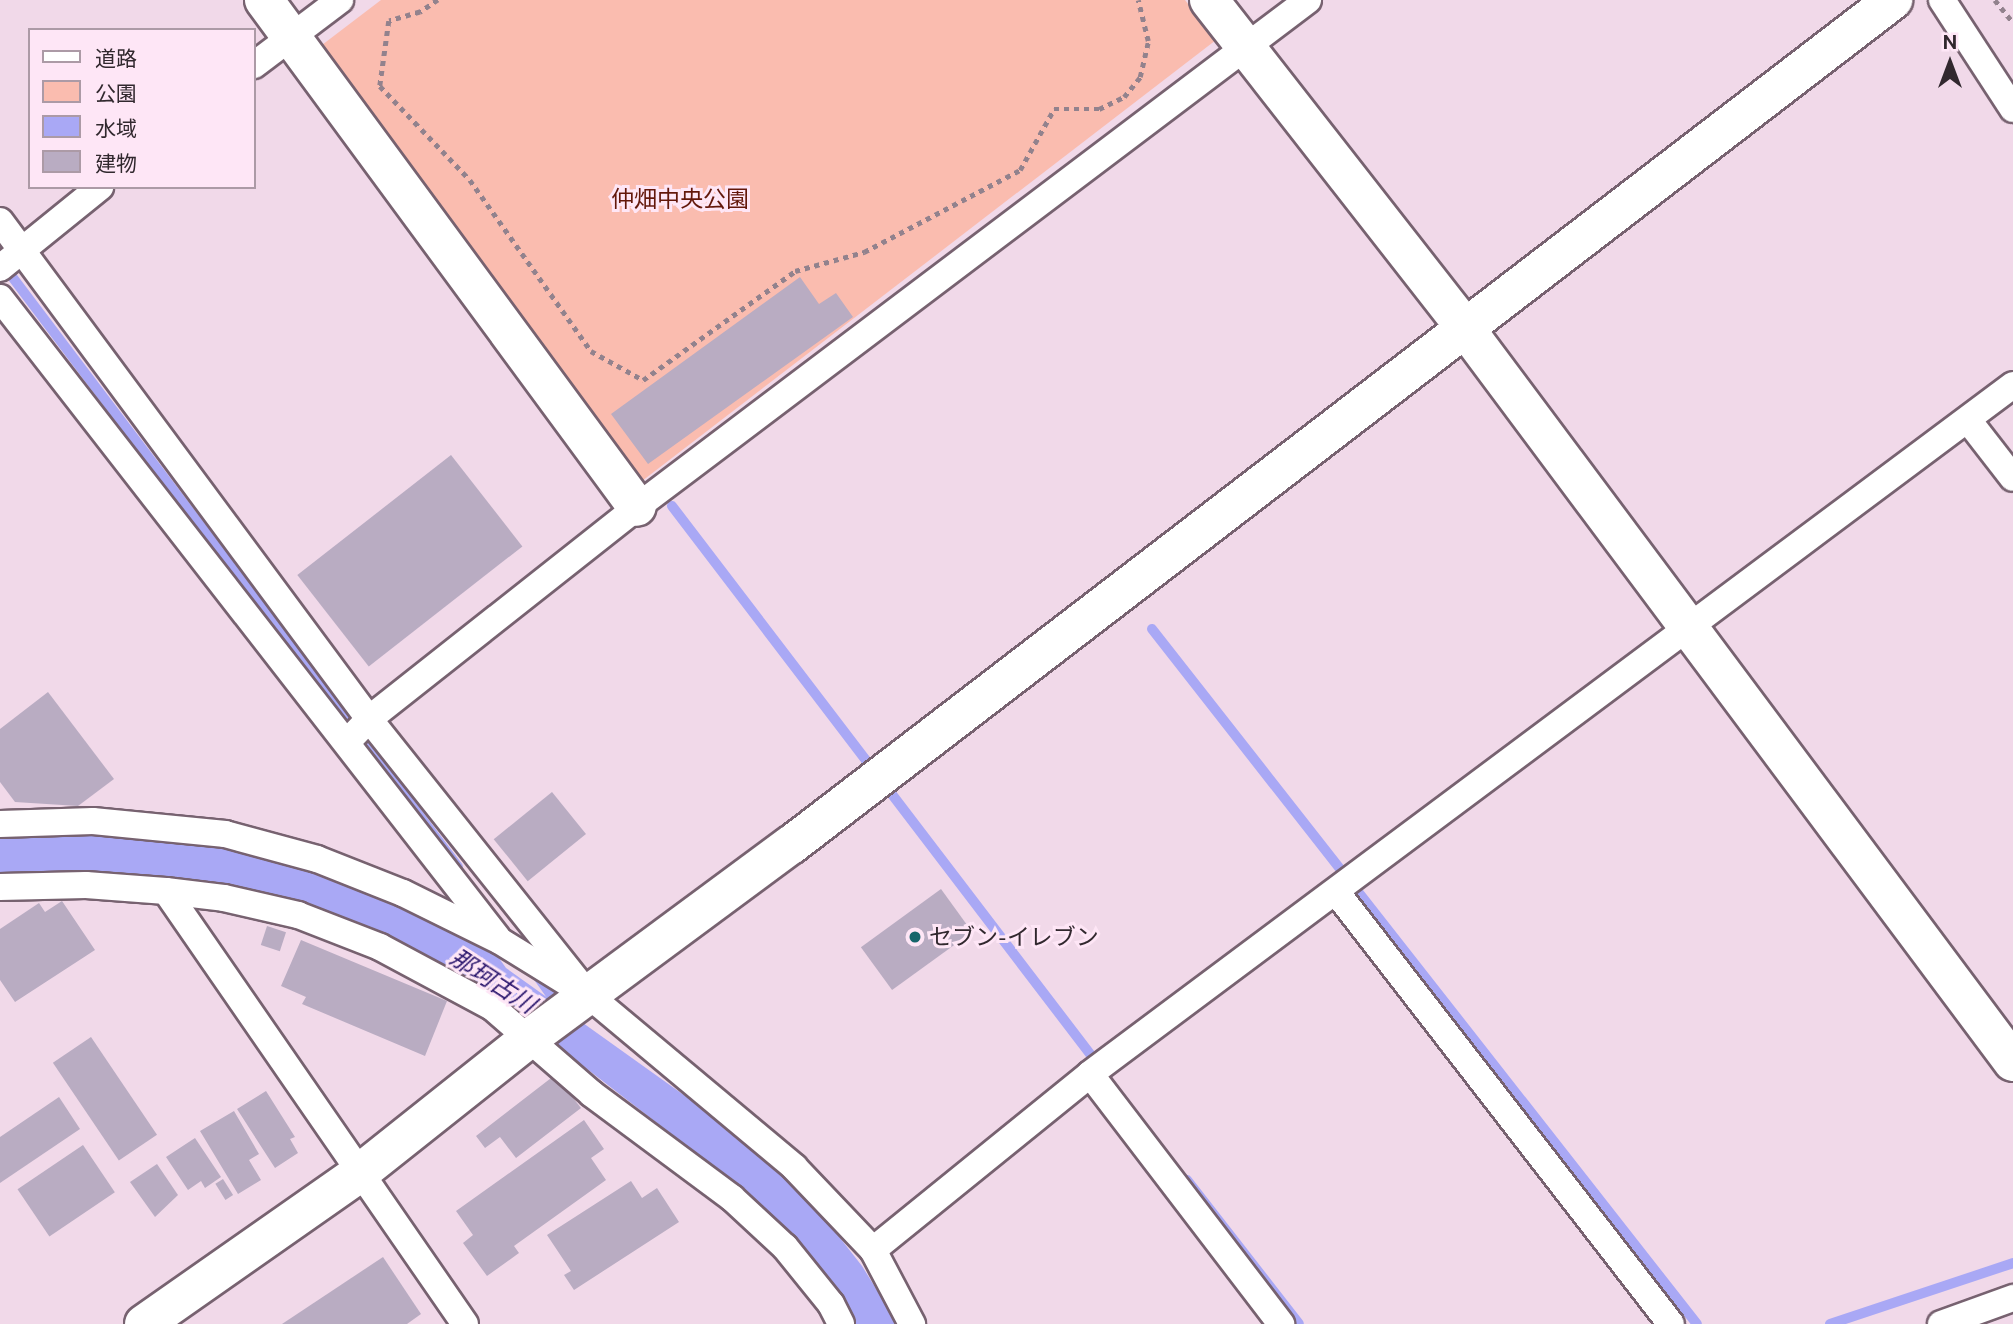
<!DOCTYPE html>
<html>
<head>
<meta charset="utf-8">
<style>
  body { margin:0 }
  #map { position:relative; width:2013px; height:1324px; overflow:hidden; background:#f1d9e9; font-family:"Public Sans","Noto Sans JP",sans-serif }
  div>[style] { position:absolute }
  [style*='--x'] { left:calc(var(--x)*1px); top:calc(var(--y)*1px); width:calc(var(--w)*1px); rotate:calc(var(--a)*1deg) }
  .green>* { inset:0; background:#fabcaf }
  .water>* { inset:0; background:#a9a8f5 }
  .stream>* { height:10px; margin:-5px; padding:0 5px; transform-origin:5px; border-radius:5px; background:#a9a8f5 }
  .building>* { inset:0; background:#b9acc2; transform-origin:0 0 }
  .path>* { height:4.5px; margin-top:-2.25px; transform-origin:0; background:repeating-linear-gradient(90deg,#92828d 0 5px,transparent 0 10px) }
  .roads { filter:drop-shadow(2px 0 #776270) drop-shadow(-2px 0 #776270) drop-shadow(0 2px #776270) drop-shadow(0 -2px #776270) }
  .street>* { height:26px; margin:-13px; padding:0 13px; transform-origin:13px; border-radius:13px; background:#fff }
  .secondary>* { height:38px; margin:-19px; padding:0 19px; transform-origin:19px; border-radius:19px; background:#fff }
  .dots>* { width:19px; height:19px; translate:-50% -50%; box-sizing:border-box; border:4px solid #fee6f6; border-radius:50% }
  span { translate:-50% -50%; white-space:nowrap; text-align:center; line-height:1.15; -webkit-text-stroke:6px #fee6f6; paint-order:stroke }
  .park-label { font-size:23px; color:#63170a }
  .poi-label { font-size:23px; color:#31282e }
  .left { translate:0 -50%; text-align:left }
  .water-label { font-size:24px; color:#2a166d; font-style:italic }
  .legend { position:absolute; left:28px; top:28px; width:228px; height:161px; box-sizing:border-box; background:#fee6f6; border:2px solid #ac9aa6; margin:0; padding:9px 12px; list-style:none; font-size:21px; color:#31282e }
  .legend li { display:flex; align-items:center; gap:14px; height:35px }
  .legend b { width:35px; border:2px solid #ac9aa6 }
  .north { position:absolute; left:1915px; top:28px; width:70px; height:70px; -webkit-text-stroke:5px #fee6f6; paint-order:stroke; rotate:0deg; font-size:19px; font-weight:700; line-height:28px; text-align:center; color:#31282e }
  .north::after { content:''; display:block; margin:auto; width:24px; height:32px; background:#31282e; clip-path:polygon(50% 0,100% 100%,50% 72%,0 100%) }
</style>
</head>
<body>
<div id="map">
  <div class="green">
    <div style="clip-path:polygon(381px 0,1185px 0,1216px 40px,642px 481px,318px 48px)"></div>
  </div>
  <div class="water">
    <div style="clip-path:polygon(92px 832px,224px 845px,314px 865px,399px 899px,496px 954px,506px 968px,702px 1108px,773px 1166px,822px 1215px,862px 1266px,898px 1324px,855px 1324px,794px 1239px,749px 1194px,490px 994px,301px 907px,0 877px,0 835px)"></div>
  </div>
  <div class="stream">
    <div style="--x:4;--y:266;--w:753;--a:52.93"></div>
    <div style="--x:672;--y:506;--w:706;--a:52.66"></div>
    <div style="--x:1152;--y:629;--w:883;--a:51.9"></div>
    <div style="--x:534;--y:971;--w:47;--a:54.6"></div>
    <div style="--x:1187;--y:1180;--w:182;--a:52.1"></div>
    <div style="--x:1830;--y:1324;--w:193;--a:-18.4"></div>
  </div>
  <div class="building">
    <div style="clip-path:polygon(800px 277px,819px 304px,836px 293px,853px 317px,648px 464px,611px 414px)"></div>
    <div style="left:451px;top:455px;width:116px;height:195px;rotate:52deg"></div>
    <div style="clip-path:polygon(48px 692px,114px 779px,78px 806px,15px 802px,0 782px,0 729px)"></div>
    <div style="left:552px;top:792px;width:54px;height:75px;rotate:51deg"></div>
    <div style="left:941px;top:889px;width:53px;height:99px;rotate:54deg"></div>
    <div style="clip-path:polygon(62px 901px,95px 950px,15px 1002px,0 980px,0 929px,39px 903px,45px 912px)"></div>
    <div style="left:267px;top:926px;width:20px;height:20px;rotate:18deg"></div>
    <div style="clip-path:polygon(301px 940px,447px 1001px,425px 1056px,302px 1004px,306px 997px,281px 986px)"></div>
    <div style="left:91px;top:1037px;width:118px;height:46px;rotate:56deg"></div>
    <div style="clip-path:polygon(555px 1075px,581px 1108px,516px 1158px,500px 1137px,485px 1148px,476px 1136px)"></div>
    <div style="clip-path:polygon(266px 1091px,295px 1137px,290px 1139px,298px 1153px,275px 1168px,237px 1109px)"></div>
    <div style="clip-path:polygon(59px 1097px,80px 1129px,0 1183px,0 1137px)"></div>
    <div style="clip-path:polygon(234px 1111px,259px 1154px,249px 1160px,261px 1180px,238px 1194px,200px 1131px)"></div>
    <div style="clip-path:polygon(584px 1120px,604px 1149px,591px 1158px,606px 1180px,514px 1246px,519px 1253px,487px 1276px,463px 1243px,473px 1235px,456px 1211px)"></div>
    <div style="clip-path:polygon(195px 1138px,221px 1177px,205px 1188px,201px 1181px,188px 1190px,166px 1157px)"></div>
    <div style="left:83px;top:1145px;width:57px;height:79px;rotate:56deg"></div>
    <div style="clip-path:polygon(157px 1164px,178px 1195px,155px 1217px,130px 1182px)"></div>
    <div style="left:223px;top:1179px;width:19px;height:9px;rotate:58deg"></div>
    <div style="clip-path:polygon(631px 1181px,642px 1198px,657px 1188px,679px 1222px,574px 1290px,564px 1275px,571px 1271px,547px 1235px)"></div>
    <div style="clip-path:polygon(383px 1257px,421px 1314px,407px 1324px,282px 1324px)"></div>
  </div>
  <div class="path">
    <div style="--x:438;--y:0;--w:22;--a:146"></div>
    <div style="--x:420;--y:12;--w:32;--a:164"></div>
    <div style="--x:389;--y:21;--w:66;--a:97.9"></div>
    <div style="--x:380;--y:86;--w:130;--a:46.2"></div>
    <div style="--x:470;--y:180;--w:209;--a:54.7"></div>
    <div style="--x:591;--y:351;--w:60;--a:29.1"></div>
    <div style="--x:643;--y:380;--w:187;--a:-35.6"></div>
    <div style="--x:795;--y:271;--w:72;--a:-15.4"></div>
    <div style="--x:864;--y:252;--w:176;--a:-27.7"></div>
    <div style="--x:1020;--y:170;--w:70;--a:-60.9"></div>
    <div style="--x:1054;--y:109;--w:45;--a:0"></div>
    <div style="--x:1099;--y:109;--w:28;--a:-26"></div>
    <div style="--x:1124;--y:97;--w:26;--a:-51"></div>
    <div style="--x:1140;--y:77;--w:37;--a:-77"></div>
    <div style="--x:1148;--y:41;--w:42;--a:-103.7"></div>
    <div style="--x:1995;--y:0;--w:28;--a:51"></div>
  </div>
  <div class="roads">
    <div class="street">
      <div style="--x:1942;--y:0;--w:130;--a:56.9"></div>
      <div style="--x:254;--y:65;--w:108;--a:-37.1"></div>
      <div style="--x:0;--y:221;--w:620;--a:53.46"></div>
      <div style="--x:369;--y:719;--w:337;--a:51.5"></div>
      <div style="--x:0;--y:268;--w:129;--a:-39"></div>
      <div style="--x:0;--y:298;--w:810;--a:52.13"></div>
      <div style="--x:1968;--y:420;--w:73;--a:52.2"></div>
      <div style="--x:347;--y:742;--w:32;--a:-46"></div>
      <div style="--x:369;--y:719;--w:342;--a:-38.3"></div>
      <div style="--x:637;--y:507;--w:841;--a:-37.07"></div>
      <div style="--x:0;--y:824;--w:93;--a:-1.8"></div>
      <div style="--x:93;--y:821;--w:133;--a:5.6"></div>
      <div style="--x:225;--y:834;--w:95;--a:15.2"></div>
      <div style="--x:317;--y:859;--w:92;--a:21.6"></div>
      <div style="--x:403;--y:893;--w:108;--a:26.3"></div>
      <div style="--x:500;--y:941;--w:107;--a:31.6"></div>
      <div style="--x:591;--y:997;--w:265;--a:39.9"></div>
      <div style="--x:794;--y:1167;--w:115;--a:46.4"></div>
      <div style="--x:873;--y:1250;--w:84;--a:62.2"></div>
      <div style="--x:0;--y:887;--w:86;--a:-1.3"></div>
      <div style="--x:86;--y:885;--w:80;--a:4.3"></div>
      <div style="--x:166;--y:891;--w:526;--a:55.37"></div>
      <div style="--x:166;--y:891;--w:58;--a:6.9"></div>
      <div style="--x:224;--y:898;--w:76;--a:12.9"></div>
      <div style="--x:298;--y:915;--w:88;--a:21.3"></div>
      <div style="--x:380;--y:947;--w:127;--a:28.2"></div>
      <div style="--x:492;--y:1007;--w:133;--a:41"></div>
      <div style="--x:592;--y:1094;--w:174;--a:36.6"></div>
      <div style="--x:732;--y:1198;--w:72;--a:42.8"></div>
      <div style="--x:785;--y:1247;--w:73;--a:51.1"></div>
      <div style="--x:831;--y:1304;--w:22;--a:63"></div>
      <div style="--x:1337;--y:893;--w:545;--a:52.23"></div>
      <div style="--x:1090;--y:1074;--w:315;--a:52.6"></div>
      <div style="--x:873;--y:1250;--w:279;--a:-39"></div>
      <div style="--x:1090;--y:1074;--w:1152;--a:-36.74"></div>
      <div style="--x:1941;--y:1324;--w:77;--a:-19.9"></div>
    </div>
    <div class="secondary">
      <div style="--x:264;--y:0;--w:629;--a:53.66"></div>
      <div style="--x:1209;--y:0;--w:416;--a:52"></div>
      <div style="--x:1465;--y:328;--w:916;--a:53.26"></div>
      <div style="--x:144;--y:1324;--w:265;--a:-35"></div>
      <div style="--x:361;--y:1172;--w:212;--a:-38.5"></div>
      <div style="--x:527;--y:1040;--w:328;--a:-36.5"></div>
      <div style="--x:791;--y:845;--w:1389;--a:-37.48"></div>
    </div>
  </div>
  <div class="dots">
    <div style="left:915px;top:937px;background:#17656b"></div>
  </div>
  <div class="park-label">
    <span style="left:680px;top:199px">仲畑中央公園</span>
  </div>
  <div class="poi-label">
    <span class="left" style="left:929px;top:937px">セブン-イレブン</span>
  </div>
  <div class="water-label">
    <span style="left:493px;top:981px;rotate:33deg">那珂古川</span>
  </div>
  <ul class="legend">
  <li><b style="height:9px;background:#fff"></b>道路</li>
  <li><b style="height:19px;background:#fabcaf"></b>公園</li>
  <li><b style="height:19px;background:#a9a8f5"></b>水域</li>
  <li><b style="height:19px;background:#b9acc2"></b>建物</li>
  </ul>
  <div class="north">N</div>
</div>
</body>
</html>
